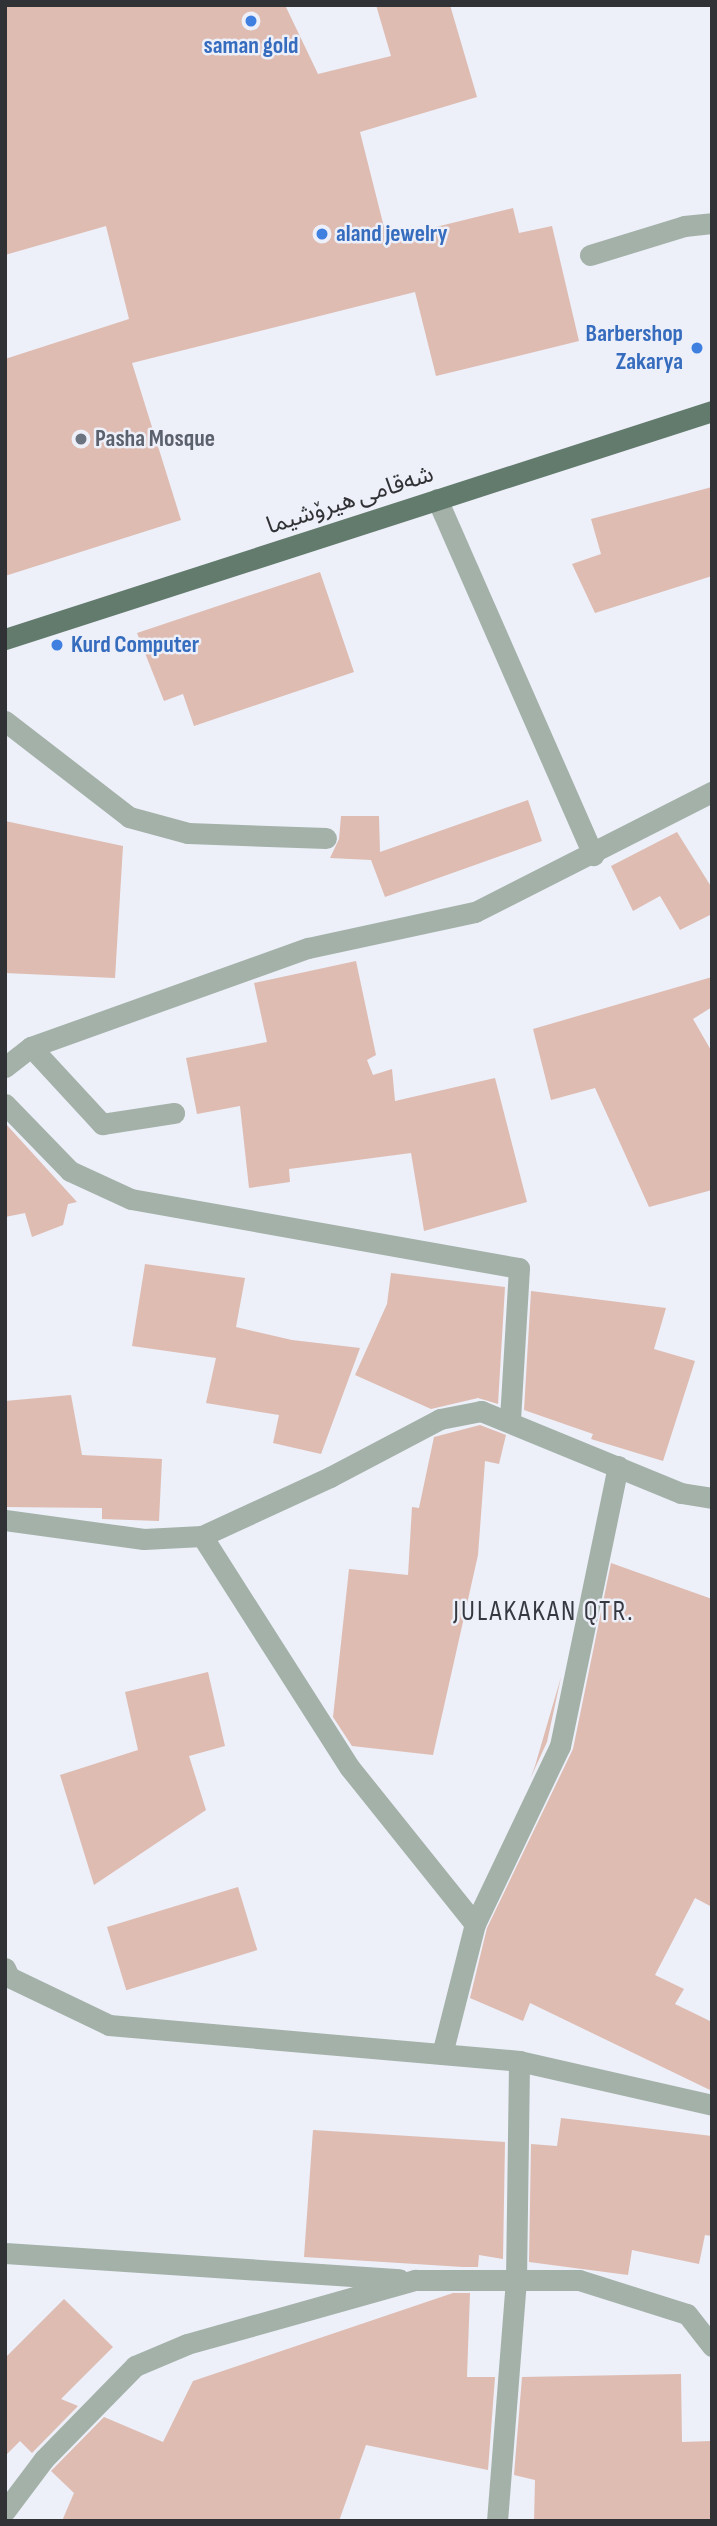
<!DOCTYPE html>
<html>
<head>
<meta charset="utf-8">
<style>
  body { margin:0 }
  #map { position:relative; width:717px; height:2526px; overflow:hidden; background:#edeff9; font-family:"Sofia Sans Condensed","Noto Sans Arabic",sans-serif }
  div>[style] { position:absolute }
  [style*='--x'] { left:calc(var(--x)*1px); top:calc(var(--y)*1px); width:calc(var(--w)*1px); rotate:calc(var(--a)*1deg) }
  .building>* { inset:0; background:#debcb1; transform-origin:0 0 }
  .minor>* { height:21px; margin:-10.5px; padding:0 10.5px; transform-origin:10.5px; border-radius:10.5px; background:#a3b1a8 }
  .major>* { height:21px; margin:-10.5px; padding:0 10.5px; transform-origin:10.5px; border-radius:10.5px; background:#637b6d }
  .dots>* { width:19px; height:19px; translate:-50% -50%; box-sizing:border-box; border:4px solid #edeff9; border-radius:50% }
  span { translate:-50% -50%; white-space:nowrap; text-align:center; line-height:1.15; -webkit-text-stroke:5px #edeff9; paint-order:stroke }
  .shop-label { font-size:24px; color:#366cbe; font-weight:700 }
  .left { translate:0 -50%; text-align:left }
  .right { translate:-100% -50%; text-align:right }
  .worship-label { font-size:24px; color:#5b616d; font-weight:700 }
  .street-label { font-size:24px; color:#313236 }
  .quarter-label { font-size:28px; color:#373941; letter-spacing:2px }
  .frame { position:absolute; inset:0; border:7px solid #313236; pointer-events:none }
</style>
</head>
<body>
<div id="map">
  <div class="building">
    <div style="clip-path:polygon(5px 5px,285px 5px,318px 74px,391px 56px,376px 5px,450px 5px,477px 97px,360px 132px,387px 239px,513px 208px,519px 233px,552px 226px,579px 341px,436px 376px,415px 292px,132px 363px,181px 520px,5px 576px,5px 359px,129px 319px,106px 226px,5px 255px)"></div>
    <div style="clip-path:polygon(712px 487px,712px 576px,595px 613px,572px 564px,601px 554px,591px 519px)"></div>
    <div style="clip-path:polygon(320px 572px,354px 672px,194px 726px,183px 694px,164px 701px,137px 633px)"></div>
    <div style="clip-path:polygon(528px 800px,542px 841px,385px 897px,371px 860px,330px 858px,339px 839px,341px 816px,379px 816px,380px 852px)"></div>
    <div style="clip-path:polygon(5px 821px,123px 846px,115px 978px,5px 973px)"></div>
    <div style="clip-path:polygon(677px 832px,712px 888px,712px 914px,680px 930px,660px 896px,633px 911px,611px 866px)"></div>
    <div style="clip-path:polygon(356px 961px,376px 1055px,367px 1060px,373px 1075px,392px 1069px,395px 1101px,495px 1078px,527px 1202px,424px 1231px,411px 1153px,289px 1169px,290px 1182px,249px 1188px,240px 1106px,197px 1114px,186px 1058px,267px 1042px,254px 983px)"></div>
    <div style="clip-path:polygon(712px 977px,712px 1007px,693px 1019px,712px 1052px,712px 1190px,649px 1207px,595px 1088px,551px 1100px,533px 1029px)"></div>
    <div style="clip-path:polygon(5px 1123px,77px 1202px,68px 1204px,63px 1225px,32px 1237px,25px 1213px,5px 1217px)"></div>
    <div style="clip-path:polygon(145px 1264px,245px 1278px,236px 1327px,292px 1340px,360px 1348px,321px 1454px,273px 1443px,279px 1415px,206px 1403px,216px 1358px,132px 1346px)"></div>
    <div style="clip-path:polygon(391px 1273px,505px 1287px,498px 1404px,478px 1398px,431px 1409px,355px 1375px,387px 1304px)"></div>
    <div style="clip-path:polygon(531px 1291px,666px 1308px,654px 1349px,695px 1361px,663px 1461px,591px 1439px,593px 1434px,524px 1410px)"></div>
    <div style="clip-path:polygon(71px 1395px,82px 1455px,162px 1459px,159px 1521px,102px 1519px,102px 1508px,5px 1507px,5px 1401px)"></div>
    <div style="clip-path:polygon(480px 1425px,506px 1435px,499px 1464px,485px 1461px,478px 1555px,433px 1755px,352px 1746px,333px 1717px,349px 1569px,408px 1575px,412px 1507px,419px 1508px,434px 1437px)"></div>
    <div style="clip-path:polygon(611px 1563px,712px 1599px,712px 1907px,695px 1898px,655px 1975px,684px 1989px,675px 2004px,712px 2022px,712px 2091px,530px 2003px,523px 2021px,470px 1998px,487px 1928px,573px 1749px)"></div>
    <div style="clip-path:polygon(208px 1672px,225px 1746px,189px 1756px,206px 1810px,94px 1885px,60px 1775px,138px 1750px,125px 1692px)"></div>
    <div style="clip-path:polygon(561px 1677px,547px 1742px,530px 1779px,535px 1766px)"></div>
    <div style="left:238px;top:1887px;width:66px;height:137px;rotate:73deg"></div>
    <div style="clip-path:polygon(561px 2118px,712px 2136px,712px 2236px,705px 2235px,699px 2264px,632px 2250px,628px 2275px,529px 2262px,531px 2144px,557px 2146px)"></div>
    <div style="clip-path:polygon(313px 2130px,505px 2142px,503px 2259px,479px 2255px,478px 2267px,463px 2267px,304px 2257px)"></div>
    <div style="clip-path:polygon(453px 2293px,470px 2293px,467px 2377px,495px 2377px,488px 2470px,366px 2445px,339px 2521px,62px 2521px,74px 2493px,51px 2471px,104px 2417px,163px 2442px,193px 2381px)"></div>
    <div style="clip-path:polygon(64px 2299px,113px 2347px,61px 2399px,78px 2406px,32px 2453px,20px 2441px,5px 2456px,5px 2358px)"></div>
    <div style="clip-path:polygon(681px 2374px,682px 2442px,712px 2441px,712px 2521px,534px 2521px,535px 2480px,514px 2475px,522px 2377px)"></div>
  </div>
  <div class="minor">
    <div style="--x:590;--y:255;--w:98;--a:-17.1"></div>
    <div style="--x:684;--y:226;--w:28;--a:-6"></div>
    <div style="--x:437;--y:499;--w:389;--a:66.3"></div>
    <div style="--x:5;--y:721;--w:157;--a:37.7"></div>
    <div style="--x:129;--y:817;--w:61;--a:15.2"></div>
    <div style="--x:188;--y:833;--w:138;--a:2.1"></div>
    <div style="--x:31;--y:1047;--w:105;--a:47.3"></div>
    <div style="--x:102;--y:1124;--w:73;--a:-8.7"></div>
    <div style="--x:5;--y:1067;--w:33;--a:-38"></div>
    <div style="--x:31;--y:1047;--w:294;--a:-19.7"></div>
    <div style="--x:308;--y:948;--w:171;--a:-12.2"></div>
    <div style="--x:475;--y:912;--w:266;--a:-26.9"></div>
    <div style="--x:5;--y:1104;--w:93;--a:45.9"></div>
    <div style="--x:70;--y:1171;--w:67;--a:24.7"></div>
    <div style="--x:131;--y:1199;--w:394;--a:10.1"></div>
    <div style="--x:519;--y:1268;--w:152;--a:93.4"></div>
    <div style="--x:5;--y:1520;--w:140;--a:7.8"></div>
    <div style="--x:144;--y:1539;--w:58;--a:-3"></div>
    <div style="--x:202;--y:1536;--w:141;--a:-24.7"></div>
    <div style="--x:330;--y:1477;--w:124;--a:-27.8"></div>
    <div style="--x:440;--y:1419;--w:42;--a:-11"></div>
    <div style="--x:481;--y:1411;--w:216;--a:22.3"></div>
    <div style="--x:681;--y:1493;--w:31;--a:9"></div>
    <div style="--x:202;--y:1536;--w:275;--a:57.5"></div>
    <div style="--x:350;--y:1768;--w:200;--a:51.3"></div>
    <div style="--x:5;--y:1968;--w:10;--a:66"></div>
    <div style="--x:9;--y:1977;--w:111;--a:25.6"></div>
    <div style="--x:109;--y:2025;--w:412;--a:5"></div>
    <div style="--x:519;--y:2061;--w:198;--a:12.8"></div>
    <div style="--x:442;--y:2054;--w:134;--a:-75.8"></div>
    <div style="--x:475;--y:1924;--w:197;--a:-64.5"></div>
    <div style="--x:560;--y:1746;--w:286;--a:-78.3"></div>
    <div style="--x:5;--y:2253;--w:395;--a:3.8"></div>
    <div style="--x:5;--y:2511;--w:65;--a:-53.1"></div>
    <div style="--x:44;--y:2459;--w:130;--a:-45.6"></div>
    <div style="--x:135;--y:2366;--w:56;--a:-22.9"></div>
    <div style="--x:187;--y:2344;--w:237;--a:-15.7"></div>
    <div style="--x:415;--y:2280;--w:164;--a:0"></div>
    <div style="--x:579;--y:2280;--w:113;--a:17.5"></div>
    <div style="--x:687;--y:2314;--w:41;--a:52"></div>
    <div style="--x:497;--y:2521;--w:243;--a:-85.5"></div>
    <div style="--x:516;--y:2279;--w:218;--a:-89.2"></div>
  </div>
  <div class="major">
    <div style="--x:5;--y:639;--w:743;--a:-17.87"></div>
  </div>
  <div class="dots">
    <div style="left:251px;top:21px;background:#3f7fe0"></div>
    <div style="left:322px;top:234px;background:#3f7fe0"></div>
    <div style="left:697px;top:348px;background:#3f7fe0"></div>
    <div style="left:81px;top:439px;background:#6b7280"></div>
    <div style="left:57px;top:645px;background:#3f7fe0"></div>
  </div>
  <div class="shop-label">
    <span style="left:251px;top:46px">saman gold</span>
    <span class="left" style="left:336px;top:234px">aland jewelry</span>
    <span class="right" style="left:683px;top:348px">Barbershop<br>Zakarya</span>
    <span class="left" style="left:71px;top:645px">Kurd Computer</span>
  </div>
  <div class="worship-label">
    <span class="left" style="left:95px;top:439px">Pasha Mosque</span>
  </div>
  <div class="street-label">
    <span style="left:350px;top:500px;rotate:-18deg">شەقامی هیرۆشیما</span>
  </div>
  <div class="quarter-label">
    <span style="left:544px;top:1612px">JULAKAKAN QTR.</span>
  </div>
  <div class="frame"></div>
</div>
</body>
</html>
